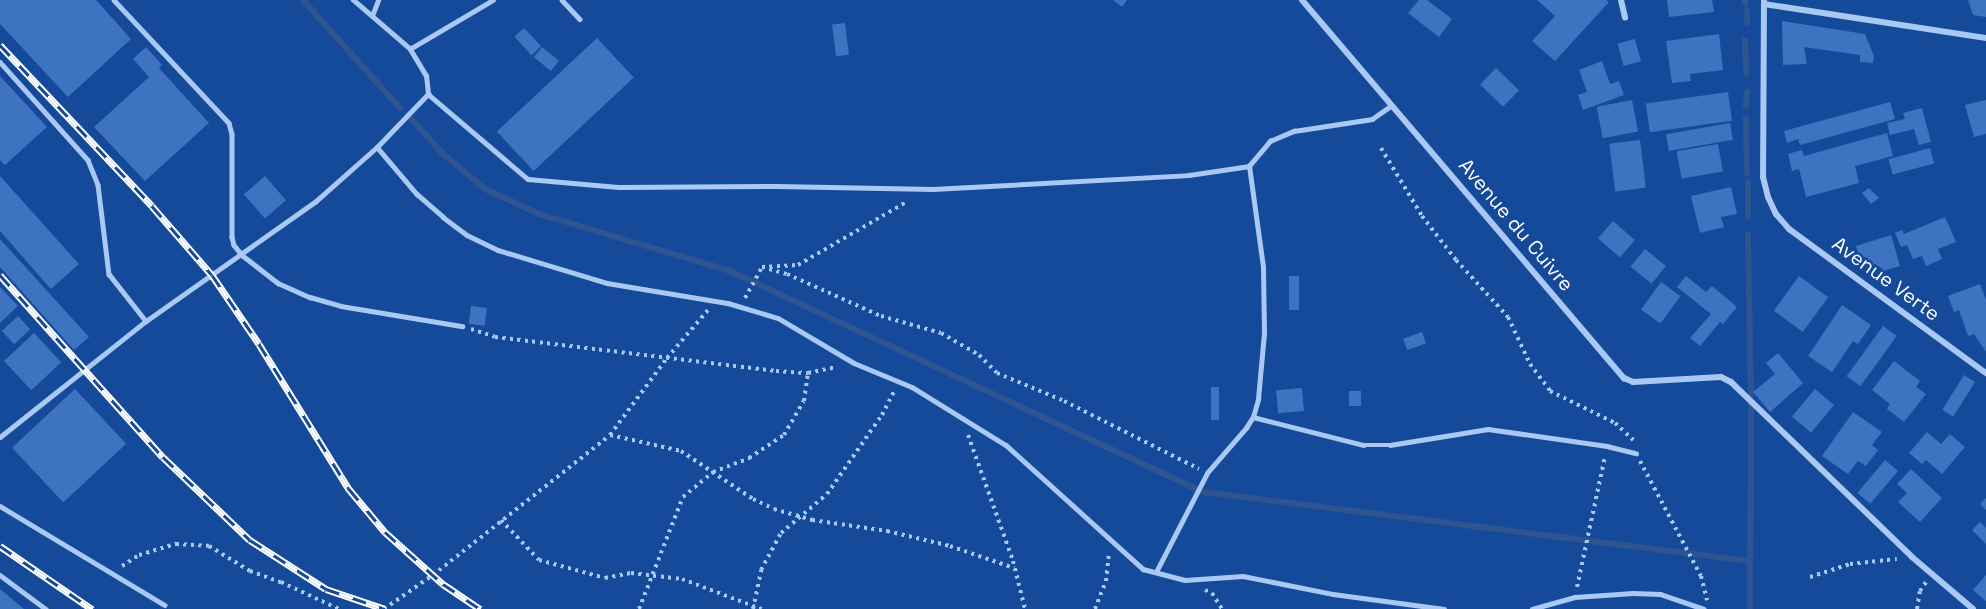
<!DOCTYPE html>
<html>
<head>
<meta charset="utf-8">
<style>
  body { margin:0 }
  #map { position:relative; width:1986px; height:609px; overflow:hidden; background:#154a9a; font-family:"Space Grotesk",sans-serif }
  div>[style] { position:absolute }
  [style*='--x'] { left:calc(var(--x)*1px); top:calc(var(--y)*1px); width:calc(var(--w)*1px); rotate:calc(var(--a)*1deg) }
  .stream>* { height:6px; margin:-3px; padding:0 3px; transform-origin:3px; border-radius:3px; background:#2f5591 }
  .building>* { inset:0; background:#3d73c1; transform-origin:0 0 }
  .path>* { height:4px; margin-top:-2px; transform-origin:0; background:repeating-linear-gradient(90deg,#a9c8f3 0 3px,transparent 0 7.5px) }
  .service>* { height:4.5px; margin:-2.25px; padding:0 2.25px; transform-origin:2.25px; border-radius:2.25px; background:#a9c8f3 }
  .minor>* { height:6px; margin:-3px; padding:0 3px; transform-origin:3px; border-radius:3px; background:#a9c8f3 }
  .rail>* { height:7px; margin-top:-3.5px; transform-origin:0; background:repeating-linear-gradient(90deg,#154a9a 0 14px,#fff 0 28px); box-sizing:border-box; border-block:2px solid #fff }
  span { translate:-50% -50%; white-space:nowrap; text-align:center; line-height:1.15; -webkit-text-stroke:5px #154a9a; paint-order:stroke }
  .street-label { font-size:20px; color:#fff }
</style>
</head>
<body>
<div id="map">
  <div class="stream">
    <div style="--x:303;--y:0;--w:145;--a:48.1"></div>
    <div style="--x:1745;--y:0;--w:3;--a:90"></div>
    <div style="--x:1747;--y:23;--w:13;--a:-90"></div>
    <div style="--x:1745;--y:40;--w:34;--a:88"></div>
    <div style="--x:1746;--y:106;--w:14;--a:-86"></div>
    <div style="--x:408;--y:115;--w:50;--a:48.3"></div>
    <div style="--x:441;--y:152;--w:57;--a:40.1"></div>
    <div style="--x:485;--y:189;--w:60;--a:24.8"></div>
    <div style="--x:539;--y:214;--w:199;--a:16.6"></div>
    <div style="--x:730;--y:271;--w:522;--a:25.04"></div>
    <div style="--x:1203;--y:492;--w:551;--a:7.19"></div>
    <div style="--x:1746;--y:118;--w:55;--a:89"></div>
    <div style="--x:1748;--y:182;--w:35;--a:90"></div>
    <div style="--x:1748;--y:234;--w:180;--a:89"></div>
    <div style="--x:1751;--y:414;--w:195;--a:90.3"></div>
  </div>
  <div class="building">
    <div style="clip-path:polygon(0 0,96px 0,131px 39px,68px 97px,0 24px)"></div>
    <div style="clip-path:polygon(1113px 0,1127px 0,1122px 7px)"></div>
    <div style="clip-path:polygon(1419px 0,1427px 0,1452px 19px,1439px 37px,1408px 13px)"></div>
    <div style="clip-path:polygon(1537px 0,1606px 0,1609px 2px,1555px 61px,1532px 41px,1555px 16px)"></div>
    <div style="clip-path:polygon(1667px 0,1712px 0,1714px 12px,1669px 17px)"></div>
    <div style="clip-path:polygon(1968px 0,1986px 0,1986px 17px,1973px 15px)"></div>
    <div style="clip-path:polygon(1782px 21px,1865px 34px,1874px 56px,1873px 63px,1860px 62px,1860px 55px,1804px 47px,1807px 64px,1783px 65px)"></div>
    <div style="left:845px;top:23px;width:32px;height:13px;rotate:83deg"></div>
    <div style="left:524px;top:28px;width:25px;height:13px;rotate:47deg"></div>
    <div style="clip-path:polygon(1719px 34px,1723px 70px,1690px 74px,1691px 81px,1672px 83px,1666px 41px)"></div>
    <div style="left:597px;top:38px;width:54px;height:137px;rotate:47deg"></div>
    <div style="left:1635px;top:39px;width:23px;height:18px;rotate:75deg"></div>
    <div style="clip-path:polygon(146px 47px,162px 65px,159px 68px,209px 123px,145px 181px,94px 127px,149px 77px,133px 59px)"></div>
    <div style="left:542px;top:47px;width:22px;height:13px;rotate:39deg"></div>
    <div style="clip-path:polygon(1602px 61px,1610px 84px,1619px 81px,1624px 95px,1583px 110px,1578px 95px,1587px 92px,1579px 70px)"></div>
    <div style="left:1496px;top:68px;width:32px;height:23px;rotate:44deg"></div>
    <div style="clip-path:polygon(0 76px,47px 127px,5px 165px,0 160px)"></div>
    <div style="left:1728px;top:92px;width:29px;height:83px;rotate:82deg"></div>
    <div style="left:1632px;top:100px;width:32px;height:36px;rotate:79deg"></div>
    <div style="clip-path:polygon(1986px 100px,1986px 134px,1974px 137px,1965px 105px)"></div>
    <div style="clip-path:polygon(1890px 102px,1895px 119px,1800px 145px,1798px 139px,1787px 143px,1784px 131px)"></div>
    <div style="clip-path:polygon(1922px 108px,1931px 142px,1919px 145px,1914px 129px,1890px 135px,1887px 123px,1905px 119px,1903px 113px)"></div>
    <div style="left:1730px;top:123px;width:17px;height:65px;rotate:80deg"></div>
    <div style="clip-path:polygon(1887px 133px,1893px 156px,1855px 166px,1859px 183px,1806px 197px,1799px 169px,1792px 171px,1788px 154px,1802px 150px,1804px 156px)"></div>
    <div style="left:1640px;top:140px;width:48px;height:31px;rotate:83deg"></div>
    <div style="left:1718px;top:144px;width:28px;height:42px;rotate:80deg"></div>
    <div style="left:1930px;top:148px;width:16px;height:43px;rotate:75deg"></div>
    <div style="clip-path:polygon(0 176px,79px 264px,51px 289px,0 231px)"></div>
    <div style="left:265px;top:176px;width:32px;height:28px;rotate:49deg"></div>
    <div style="clip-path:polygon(1731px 187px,1737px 214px,1721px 217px,1724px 227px,1700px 233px,1691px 196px)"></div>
    <div style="clip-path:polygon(1869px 188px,1879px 198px,1871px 204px,1862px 193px)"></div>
    <div style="clip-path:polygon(1945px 217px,1956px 242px,1938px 249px,1942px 259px,1926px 266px,1922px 256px,1913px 259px,1907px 245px,1901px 247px,1895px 233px,1902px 230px,1904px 234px)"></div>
    <div style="left:1613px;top:221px;width:29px;height:23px;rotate:41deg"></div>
    <div style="clip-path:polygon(1891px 235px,1900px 266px,1883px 271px,1881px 267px,1867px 271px,1866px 265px,1862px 266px,1856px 246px)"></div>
    <div style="clip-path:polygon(0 239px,89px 337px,74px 350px,0 267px)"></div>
    <div style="left:1645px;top:249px;width:27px;height:23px;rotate:39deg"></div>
    <div style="left:1289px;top:276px;width:10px;height:34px"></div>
    <div style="clip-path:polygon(1686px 276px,1706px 292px,1712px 286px,1737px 307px,1723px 324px,1720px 322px,1700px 346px,1690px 338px,1711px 314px,1677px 287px)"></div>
    <div style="left:1799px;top:276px;width:36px;height:43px;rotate:36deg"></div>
    <div style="left:1661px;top:282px;width:24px;height:34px;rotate:36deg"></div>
    <div style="clip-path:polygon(1980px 284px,1986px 300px,1986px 352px,1974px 334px,1968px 336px,1959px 310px,1954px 312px,1948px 296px)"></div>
    <div style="clip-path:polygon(0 287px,18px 306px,0 323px)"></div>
    <div style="clip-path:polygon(1842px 305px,1871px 325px,1858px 344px,1853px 341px,1832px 372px,1808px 356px)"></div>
    <div style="left:471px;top:306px;width:16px;height:18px;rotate:7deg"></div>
    <div style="left:18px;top:316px;width:18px;height:22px;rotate:47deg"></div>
    <div style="left:1883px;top:326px;width:17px;height:62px;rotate:36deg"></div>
    <div style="left:1422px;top:332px;width:12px;height:20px;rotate:70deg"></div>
    <div style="left:34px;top:333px;width:40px;height:41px;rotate:47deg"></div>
    <div style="clip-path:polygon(1778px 353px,1803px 383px,1770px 412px,1753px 392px,1775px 374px,1766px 363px)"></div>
    <div style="clip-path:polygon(1894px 361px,1920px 381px,1916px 387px,1926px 394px,1904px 422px,1887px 409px,1890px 404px,1872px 390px)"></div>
    <div style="left:1964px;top:375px;width:13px;height:41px;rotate:32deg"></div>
    <div style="left:1211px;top:387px;width:8px;height:33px"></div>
    <div style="left:1302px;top:388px;width:23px;height:26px;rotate:85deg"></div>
    <div style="left:75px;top:389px;width:75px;height:86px;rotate:47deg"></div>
    <div style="left:1815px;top:389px;width:25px;height:36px;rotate:40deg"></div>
    <div style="left:1349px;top:391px;width:12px;height:15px"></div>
    <div style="clip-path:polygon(1853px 412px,1882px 432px,1872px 445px,1878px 450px,1866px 466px,1858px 461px,1848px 474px,1822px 456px)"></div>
    <div style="clip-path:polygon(1927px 432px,1941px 444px,1950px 434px,1965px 447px,1942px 474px,1926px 460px,1922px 464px,1909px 453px)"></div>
    <div style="left:1885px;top:460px;width:17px;height:43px;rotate:40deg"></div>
    <div style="clip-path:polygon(1911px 469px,1942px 498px,1920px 522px,1898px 502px,1907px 493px,1897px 484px)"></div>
    <div style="clip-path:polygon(1986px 498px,1986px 510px,1980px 504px)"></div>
    <div style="clip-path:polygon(1980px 522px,1986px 528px,1986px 544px,1972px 530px)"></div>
    <div style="clip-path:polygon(1986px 575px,1986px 601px,1973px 590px)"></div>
    <div style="clip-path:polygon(0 589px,24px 609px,0 609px)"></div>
  </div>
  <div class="path">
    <div style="--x:1381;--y:148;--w:79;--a:58.9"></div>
    <div style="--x:1422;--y:216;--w:56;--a:52.3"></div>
    <div style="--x:1456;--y:260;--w:77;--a:47.6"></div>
    <div style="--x:1508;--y:317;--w:52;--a:64.9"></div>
    <div style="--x:1530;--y:364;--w:34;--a:53"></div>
    <div style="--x:1550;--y:391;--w:72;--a:26.2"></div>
    <div style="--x:1615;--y:423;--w:25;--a:43"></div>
    <div style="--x:762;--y:267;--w:26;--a:16"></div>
    <div style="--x:787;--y:274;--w:103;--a:24.1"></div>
    <div style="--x:881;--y:316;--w:62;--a:15.8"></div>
    <div style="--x:941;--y:333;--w:44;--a:30.1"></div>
    <div style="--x:979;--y:355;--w:25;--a:45"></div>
    <div style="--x:997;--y:373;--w:73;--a:22.7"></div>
    <div style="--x:1064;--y:401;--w:151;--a:26.7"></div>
    <div style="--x:745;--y:298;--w:35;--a:-61"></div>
    <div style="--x:762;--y:267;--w:36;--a:-3"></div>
    <div style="--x:798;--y:265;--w:127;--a:-30.2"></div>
    <div style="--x:471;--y:329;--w:25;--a:18"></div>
    <div style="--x:495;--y:337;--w:283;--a:6.9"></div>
    <div style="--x:776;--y:371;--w:32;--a:4"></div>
    <div style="--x:808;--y:373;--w:30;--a:-12"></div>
    <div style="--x:610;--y:435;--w:73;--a:12.7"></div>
    <div style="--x:681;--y:451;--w:87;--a:33.7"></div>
    <div style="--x:753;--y:499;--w:23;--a:25"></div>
    <div style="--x:774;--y:509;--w:40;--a:16"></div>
    <div style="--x:812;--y:520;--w:76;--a:8.3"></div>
    <div style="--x:887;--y:531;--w:65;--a:13.4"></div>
    <div style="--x:950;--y:546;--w:68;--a:19"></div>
    <div style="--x:968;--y:435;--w:134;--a:70.3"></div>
    <div style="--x:1013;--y:561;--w:49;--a:76"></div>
    <div style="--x:1640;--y:461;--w:130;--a:62.1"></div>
    <div style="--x:1701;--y:576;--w:25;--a:76"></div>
    <div style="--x:501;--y:520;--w:55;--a:46.5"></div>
    <div style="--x:539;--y:560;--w:68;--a:15.3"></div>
    <div style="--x:605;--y:578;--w:26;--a:-11"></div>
    <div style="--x:631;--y:573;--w:51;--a:6.7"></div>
    <div style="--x:682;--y:579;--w:85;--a:20.8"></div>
    <div style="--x:122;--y:566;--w:20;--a:-33"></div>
    <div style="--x:139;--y:555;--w:39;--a:-17"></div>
    <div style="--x:176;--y:544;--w:33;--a:3"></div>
    <div style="--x:209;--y:546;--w:48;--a:31.4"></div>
    <div style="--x:250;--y:571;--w:33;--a:20"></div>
    <div style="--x:281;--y:582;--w:64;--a:25"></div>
    <div style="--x:1810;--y:577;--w:42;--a:-18"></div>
    <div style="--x:1850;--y:564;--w:47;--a:-6.1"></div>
    <div style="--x:1577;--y:587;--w:134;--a:-77.9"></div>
    <div style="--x:1205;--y:590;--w:8;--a:23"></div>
    <div style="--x:1212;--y:593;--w:19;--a:58"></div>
    <div style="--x:384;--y:609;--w:60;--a:-34.8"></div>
    <div style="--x:433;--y:575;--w:226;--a:-38.3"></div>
    <div style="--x:610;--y:435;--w:96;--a:-53.5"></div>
    <div style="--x:667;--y:358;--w:63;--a:-49.5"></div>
    <div style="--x:639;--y:609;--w:120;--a:-68.6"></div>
    <div style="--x:683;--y:497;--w:39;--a:-40"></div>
    <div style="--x:713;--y:472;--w:39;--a:-21"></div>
    <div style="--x:749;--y:458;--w:42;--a:-33.3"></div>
    <div style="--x:784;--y:435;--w:39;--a:-60"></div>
    <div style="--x:804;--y:401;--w:28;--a:-82"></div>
    <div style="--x:753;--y:609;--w:40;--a:-78"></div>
    <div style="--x:761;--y:570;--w:42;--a:-61.6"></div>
    <div style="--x:781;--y:533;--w:60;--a:-40.3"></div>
    <div style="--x:827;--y:494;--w:96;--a:-55.2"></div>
    <div style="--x:882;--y:415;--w:28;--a:-63"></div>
    <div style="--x:1095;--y:609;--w:30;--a:-69"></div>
    <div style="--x:1106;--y:581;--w:29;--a:-84"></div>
    <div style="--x:1917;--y:609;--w:18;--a:-81"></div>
    <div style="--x:1920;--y:591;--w:11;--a:-56"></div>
  </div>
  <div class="service">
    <div style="--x:114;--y:0;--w:168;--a:46.9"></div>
    <div style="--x:229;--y:123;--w:11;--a:75"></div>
    <div style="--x:232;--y:134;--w:103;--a:90"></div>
    <div style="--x:232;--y:237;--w:8;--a:76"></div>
    <div style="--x:234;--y:245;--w:13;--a:51"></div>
    <div style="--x:242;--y:255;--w:46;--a:37.9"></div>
    <div style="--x:278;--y:283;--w:35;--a:24"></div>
    <div style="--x:310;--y:297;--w:32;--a:16"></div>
    <div style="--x:341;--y:306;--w:123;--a:9.4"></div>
    <div style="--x:562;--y:0;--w:26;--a:47"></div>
    <div style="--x:372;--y:16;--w:17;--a:-69"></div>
    <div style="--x:410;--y:49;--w:96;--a:-30.6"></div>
    <div style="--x:0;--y:62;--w:132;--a:48.1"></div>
    <div style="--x:88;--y:160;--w:27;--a:68"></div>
    <div style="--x:98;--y:185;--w:90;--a:83"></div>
    <div style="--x:109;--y:274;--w:60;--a:51.8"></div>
    <div style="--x:428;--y:94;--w:131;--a:40.4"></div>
    <div style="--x:528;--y:179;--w:90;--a:5.1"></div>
    <div style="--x:618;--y:187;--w:159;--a:-0.4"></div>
    <div style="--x:777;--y:186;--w:156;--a:1.1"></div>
    <div style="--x:933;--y:189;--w:256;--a:-3.1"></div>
    <div style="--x:1189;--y:175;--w:61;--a:-8.5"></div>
    <div style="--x:1249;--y:166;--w:33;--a:-50"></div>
    <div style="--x:1270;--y:141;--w:26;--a:-23"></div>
    <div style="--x:1294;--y:131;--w:79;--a:-8.7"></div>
    <div style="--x:1372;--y:119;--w:24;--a:-35"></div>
    <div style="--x:377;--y:147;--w:62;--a:49.6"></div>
    <div style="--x:417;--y:194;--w:35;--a:41"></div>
    <div style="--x:443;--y:217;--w:30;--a:37"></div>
    <div style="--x:467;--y:235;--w:34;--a:26"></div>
    <div style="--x:498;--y:250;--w:114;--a:16.8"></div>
    <div style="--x:607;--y:283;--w:123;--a:9.4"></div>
    <div style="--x:728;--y:303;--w:52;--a:16.7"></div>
    <div style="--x:778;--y:318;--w:88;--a:30.6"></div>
    <div style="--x:854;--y:363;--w:63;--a:22.5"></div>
    <div style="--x:912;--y:387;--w:110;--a:31.7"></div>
    <div style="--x:1006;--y:445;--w:185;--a:42.1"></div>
    <div style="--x:1143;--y:569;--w:43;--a:14.7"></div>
    <div style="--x:1185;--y:580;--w:58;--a:-3.9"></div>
    <div style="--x:1243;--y:576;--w:92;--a:11.3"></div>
    <div style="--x:1333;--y:594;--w:112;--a:7.7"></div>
    <div style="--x:1253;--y:417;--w:114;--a:14.2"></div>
    <div style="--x:1364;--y:445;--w:26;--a:0"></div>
    <div style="--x:1390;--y:445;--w:99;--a:-9.3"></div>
    <div style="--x:1488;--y:429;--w:120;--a:8.1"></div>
    <div style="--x:1607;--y:446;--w:30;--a:14"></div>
    <div style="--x:0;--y:437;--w:186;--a:-38.5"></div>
    <div style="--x:146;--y:321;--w:207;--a:-35.2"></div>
    <div style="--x:315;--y:202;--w:83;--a:-41.6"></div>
    <div style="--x:377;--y:147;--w:74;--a:-46.1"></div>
    <div style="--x:428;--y:94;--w:18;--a:-96"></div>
    <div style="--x:426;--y:76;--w:31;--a:-121"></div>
    <div style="--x:410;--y:49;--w:75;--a:-139.3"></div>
    <div style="--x:0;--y:506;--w:192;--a:31"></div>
    <div style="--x:1156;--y:572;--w:111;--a:-62.7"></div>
    <div style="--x:1207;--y:473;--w:60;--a:-49.1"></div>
    <div style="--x:1246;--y:428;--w:13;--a:-58"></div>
    <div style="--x:1253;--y:417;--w:19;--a:-74"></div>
    <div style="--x:1258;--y:399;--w:66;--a:-84.8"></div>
    <div style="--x:1264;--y:333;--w:66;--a:-90.9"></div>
    <div style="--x:1263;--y:267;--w:102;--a:-97.9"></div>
    <div style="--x:0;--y:575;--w:57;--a:36.5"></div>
    <div style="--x:1532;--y:609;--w:45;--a:-15.6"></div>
    <div style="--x:1575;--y:597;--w:58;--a:-3.9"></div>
    <div style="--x:1633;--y:593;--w:27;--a:2"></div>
    <div style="--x:1660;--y:594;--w:46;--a:18.8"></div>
  </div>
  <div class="minor">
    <div style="--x:1302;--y:0;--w:497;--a:49.6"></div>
    <div style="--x:1624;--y:378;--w:10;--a:24"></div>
    <div style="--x:1633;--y:382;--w:88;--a:-3.3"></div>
    <div style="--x:1721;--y:377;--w:11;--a:27"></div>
    <div style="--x:1731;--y:382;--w:252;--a:44"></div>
    <div style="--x:1912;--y:557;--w:80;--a:40.4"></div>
    <div style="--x:1621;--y:0;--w:18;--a:77"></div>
    <div style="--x:1764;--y:0;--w:177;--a:90.3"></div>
    <div style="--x:1763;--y:177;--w:21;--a:76"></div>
    <div style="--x:1768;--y:197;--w:19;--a:65"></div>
    <div style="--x:1776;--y:214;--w:20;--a:49"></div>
    <div style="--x:1789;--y:229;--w:244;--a:36.2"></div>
    <div style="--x:1764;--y:4;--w:225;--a:8.7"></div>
  </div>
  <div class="rail">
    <div style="--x:0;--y:45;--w:221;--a:46.6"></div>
    <div style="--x:152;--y:206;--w:91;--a:49"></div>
    <div style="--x:212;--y:275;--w:83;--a:55.7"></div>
    <div style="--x:259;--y:344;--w:171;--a:58.2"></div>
    <div style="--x:349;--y:489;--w:56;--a:50.1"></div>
    <div style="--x:385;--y:532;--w:78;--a:41.9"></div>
    <div style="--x:443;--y:584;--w:45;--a:34"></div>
    <div style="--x:0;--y:275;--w:244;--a:48.2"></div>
    <div style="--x:163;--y:457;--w:120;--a:43.7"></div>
    <div style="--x:250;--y:540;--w:90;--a:32.8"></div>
    <div style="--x:326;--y:589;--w:62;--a:18.7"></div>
    <div style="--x:0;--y:546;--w:112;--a:34.4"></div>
  </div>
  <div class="street-label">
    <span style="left:1516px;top:225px;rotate:50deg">Avenue du Cuivre</span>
    <span style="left:1886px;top:279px;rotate:36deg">Avenue Verte</span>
  </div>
</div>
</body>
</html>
